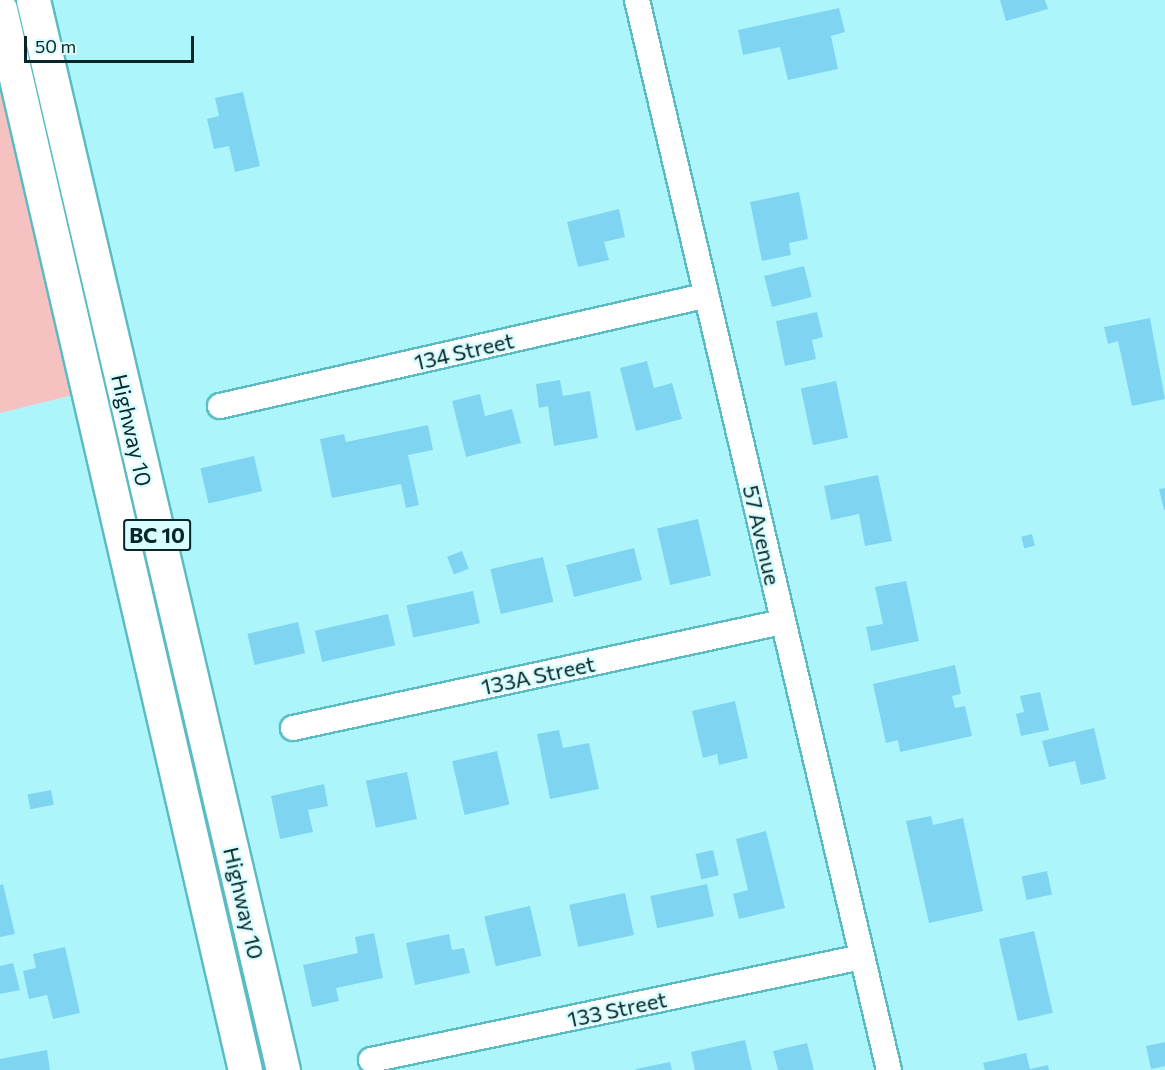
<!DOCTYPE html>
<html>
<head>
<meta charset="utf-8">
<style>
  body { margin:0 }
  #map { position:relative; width:1165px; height:1070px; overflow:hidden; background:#acf6fb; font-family:Commissioner,sans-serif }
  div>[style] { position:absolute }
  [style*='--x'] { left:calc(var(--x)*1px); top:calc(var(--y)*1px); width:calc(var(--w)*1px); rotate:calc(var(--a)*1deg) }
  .green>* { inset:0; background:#f6c2c1 }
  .building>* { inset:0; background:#7fd5f1; transform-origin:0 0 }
  .roads { filter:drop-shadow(2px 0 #5abcc2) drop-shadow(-2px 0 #5abcc2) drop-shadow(0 2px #5abcc2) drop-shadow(0 -2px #5abcc2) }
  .minor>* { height:24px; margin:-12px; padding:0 12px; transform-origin:12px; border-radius:12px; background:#fff }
  .trunk>* { height:33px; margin:-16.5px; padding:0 16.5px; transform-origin:16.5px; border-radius:16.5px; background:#fff }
  span { translate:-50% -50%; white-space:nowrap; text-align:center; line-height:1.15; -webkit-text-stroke:5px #d9fcfe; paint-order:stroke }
  .shield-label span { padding:2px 4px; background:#d9fcfe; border:2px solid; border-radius:4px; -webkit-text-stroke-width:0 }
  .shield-label { font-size:21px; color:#062628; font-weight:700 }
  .street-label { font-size:22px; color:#062628 }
  .scale { position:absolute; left:24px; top:36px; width:170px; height:27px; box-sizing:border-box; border:3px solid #062628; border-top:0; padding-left:8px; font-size:18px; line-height:21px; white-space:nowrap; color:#062628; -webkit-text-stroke:4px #d9fcfe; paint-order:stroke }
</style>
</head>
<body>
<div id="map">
  <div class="green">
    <div style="clip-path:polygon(0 72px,73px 395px,0 413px)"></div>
  </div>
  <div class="building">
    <div style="clip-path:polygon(1000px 0,1045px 0,1048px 9px,1006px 21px)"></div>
    <div style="clip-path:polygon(839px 8px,845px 32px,831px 36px,838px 69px,788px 80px,780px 47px,743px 55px,738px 30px)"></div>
    <div style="clip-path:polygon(243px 92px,260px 166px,235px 172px,229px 146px,214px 149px,207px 119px,219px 116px,215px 98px)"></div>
    <div style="clip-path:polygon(799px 192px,808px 239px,789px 243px,791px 255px,762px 261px,750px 202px)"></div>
    <div style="clip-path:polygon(619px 209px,625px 237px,604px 242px,609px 260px,578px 267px,567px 222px)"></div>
    <div style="left:804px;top:266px;width:32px;height:41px;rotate:76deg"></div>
    <div style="clip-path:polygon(817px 312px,823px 337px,812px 340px,816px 359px,785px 366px,776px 321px)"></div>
    <div style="clip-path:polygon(1150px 318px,1165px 399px,1132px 406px,1118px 341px,1108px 344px,1104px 327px)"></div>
    <div style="clip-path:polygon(647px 361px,654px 388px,672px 383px,682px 419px,636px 431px,620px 368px)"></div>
    <div style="clip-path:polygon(560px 380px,563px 396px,590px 391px,598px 438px,554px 446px,548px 406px,539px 408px,536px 384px)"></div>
    <div style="left:836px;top:381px;width:58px;height:36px;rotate:78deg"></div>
    <div style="clip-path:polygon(480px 394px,485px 416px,512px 409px,521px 443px,466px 457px,452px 401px)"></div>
    <div style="clip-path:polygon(428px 425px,433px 450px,408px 455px,419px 505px,406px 508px,401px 484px,332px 498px,320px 439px,344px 434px,346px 442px)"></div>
    <div style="left:254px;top:456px;width:36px;height:55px;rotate:77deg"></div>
    <div style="clip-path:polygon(878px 475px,892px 541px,865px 546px,859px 514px,831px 520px,824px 486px)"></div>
    <div style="clip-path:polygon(1165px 488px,1165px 510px,1164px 510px,1159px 489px)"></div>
    <div style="left:698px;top:519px;width:58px;height:42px;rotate:77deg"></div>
    <div style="left:1032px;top:534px;width:12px;height:11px;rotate:76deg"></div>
    <div style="left:634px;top:548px;width:33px;height:70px;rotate:76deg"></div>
    <div style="left:462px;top:551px;width:19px;height:16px;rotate:69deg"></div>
    <div style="left:543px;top:557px;width:46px;height:54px;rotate:77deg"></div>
    <div style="clip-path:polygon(906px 581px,919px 641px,871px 651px,866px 627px,883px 624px,875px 587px)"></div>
    <div style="left:473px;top:591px;width:33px;height:68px;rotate:78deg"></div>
    <div style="left:388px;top:614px;width:32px;height:75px;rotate:77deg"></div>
    <div style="left:298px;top:622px;width:32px;height:52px;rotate:77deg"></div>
    <div style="clip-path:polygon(955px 665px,961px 694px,952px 696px,955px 708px,965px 706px,972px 736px,900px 752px,898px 740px,886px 743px,873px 684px)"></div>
    <div style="clip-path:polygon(1040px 692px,1049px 730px,1021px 736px,1016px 714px,1024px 712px,1020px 696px)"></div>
    <div style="clip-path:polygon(735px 701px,748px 758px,719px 765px,717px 754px,703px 758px,692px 711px)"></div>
    <div style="clip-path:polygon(1094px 728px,1106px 779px,1081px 785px,1075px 761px,1049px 767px,1042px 741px)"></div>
    <div style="clip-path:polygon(559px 730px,563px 748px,589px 743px,599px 789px,550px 799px,537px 734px)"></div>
    <div style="left:497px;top:751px;width:55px;height:46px;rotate:77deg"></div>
    <div style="left:407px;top:772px;width:48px;height:42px;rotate:78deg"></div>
    <div style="clip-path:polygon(324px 784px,328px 806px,308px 810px,313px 832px,280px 839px,271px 796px)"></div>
    <div style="left:51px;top:790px;width:15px;height:24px;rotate:79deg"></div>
    <div style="clip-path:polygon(931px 816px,933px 825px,963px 818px,983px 911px,929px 923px,906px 821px)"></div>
    <div style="clip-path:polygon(766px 831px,785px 908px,739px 919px,733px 894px,748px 890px,736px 839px)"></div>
    <div style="left:713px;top:850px;width:26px;height:18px;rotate:77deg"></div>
    <div style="left:1047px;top:871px;width:24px;height:26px;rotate:78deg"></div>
    <div style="clip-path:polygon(3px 884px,15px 934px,0 937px,0 885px)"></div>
    <div style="left:707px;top:884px;width:33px;height:58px;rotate:78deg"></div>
    <div style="left:625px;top:893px;width:43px;height:57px;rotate:78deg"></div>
    <div style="left:530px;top:906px;width:51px;height:47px;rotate:77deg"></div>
    <div style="left:1034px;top:931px;width:84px;height:36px;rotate:77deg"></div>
    <div style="clip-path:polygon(374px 933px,383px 978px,336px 988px,339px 1001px,312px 1007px,303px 965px,358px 953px,355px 937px)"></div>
    <div style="clip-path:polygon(449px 934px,452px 950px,464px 948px,470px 973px,415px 985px,406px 943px)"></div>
    <div style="clip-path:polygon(65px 947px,80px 1013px,53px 1019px,47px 995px,29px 999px,23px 971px,36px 968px,33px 954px)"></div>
    <div style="clip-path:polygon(13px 963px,20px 990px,0 994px,0 966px)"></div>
    <div style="clip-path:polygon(745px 1040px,752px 1070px,695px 1070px,691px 1052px)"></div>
    <div style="clip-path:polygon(1165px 1042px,1165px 1066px,1151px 1069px,1146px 1046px)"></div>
    <div style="clip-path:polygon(807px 1043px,814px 1070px,778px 1070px,773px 1051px)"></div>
    <div style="clip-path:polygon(47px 1050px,50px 1070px,0 1070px,0 1059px)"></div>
    <div style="clip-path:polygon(1026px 1053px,1030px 1069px,1048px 1065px,1049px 1070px,985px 1070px,983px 1063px)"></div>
    <div style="clip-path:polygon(670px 1062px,672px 1070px,636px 1070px,636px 1069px)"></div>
  </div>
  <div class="roads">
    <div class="minor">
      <div style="--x:637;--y:0;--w:1099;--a:76.75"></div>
      <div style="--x:220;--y:406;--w:499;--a:-12.8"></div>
      <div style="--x:293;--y:728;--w:500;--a:-12.23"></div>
      <div style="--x:371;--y:1060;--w:502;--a:-11.85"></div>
    </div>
    <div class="trunk">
      <div style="--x:33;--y:0;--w:1099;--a:76.85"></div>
      <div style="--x:0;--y:9;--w:1089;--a:77"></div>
    </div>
  </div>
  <div class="shield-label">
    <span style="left:157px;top:535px">BC 10</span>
  </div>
  <div class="street-label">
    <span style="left:464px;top:351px;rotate:-13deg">134 Street</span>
    <span style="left:132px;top:430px;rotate:77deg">Highway 10</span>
    <span style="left:762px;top:535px;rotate:77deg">57 Avenue</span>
    <span style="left:538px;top:675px;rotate:-12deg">133A Street</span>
    <span style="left:244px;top:903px;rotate:77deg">Highway 10</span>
    <span style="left:617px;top:1009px;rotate:-12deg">133 Street</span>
  </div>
  <div class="scale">50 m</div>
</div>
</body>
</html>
